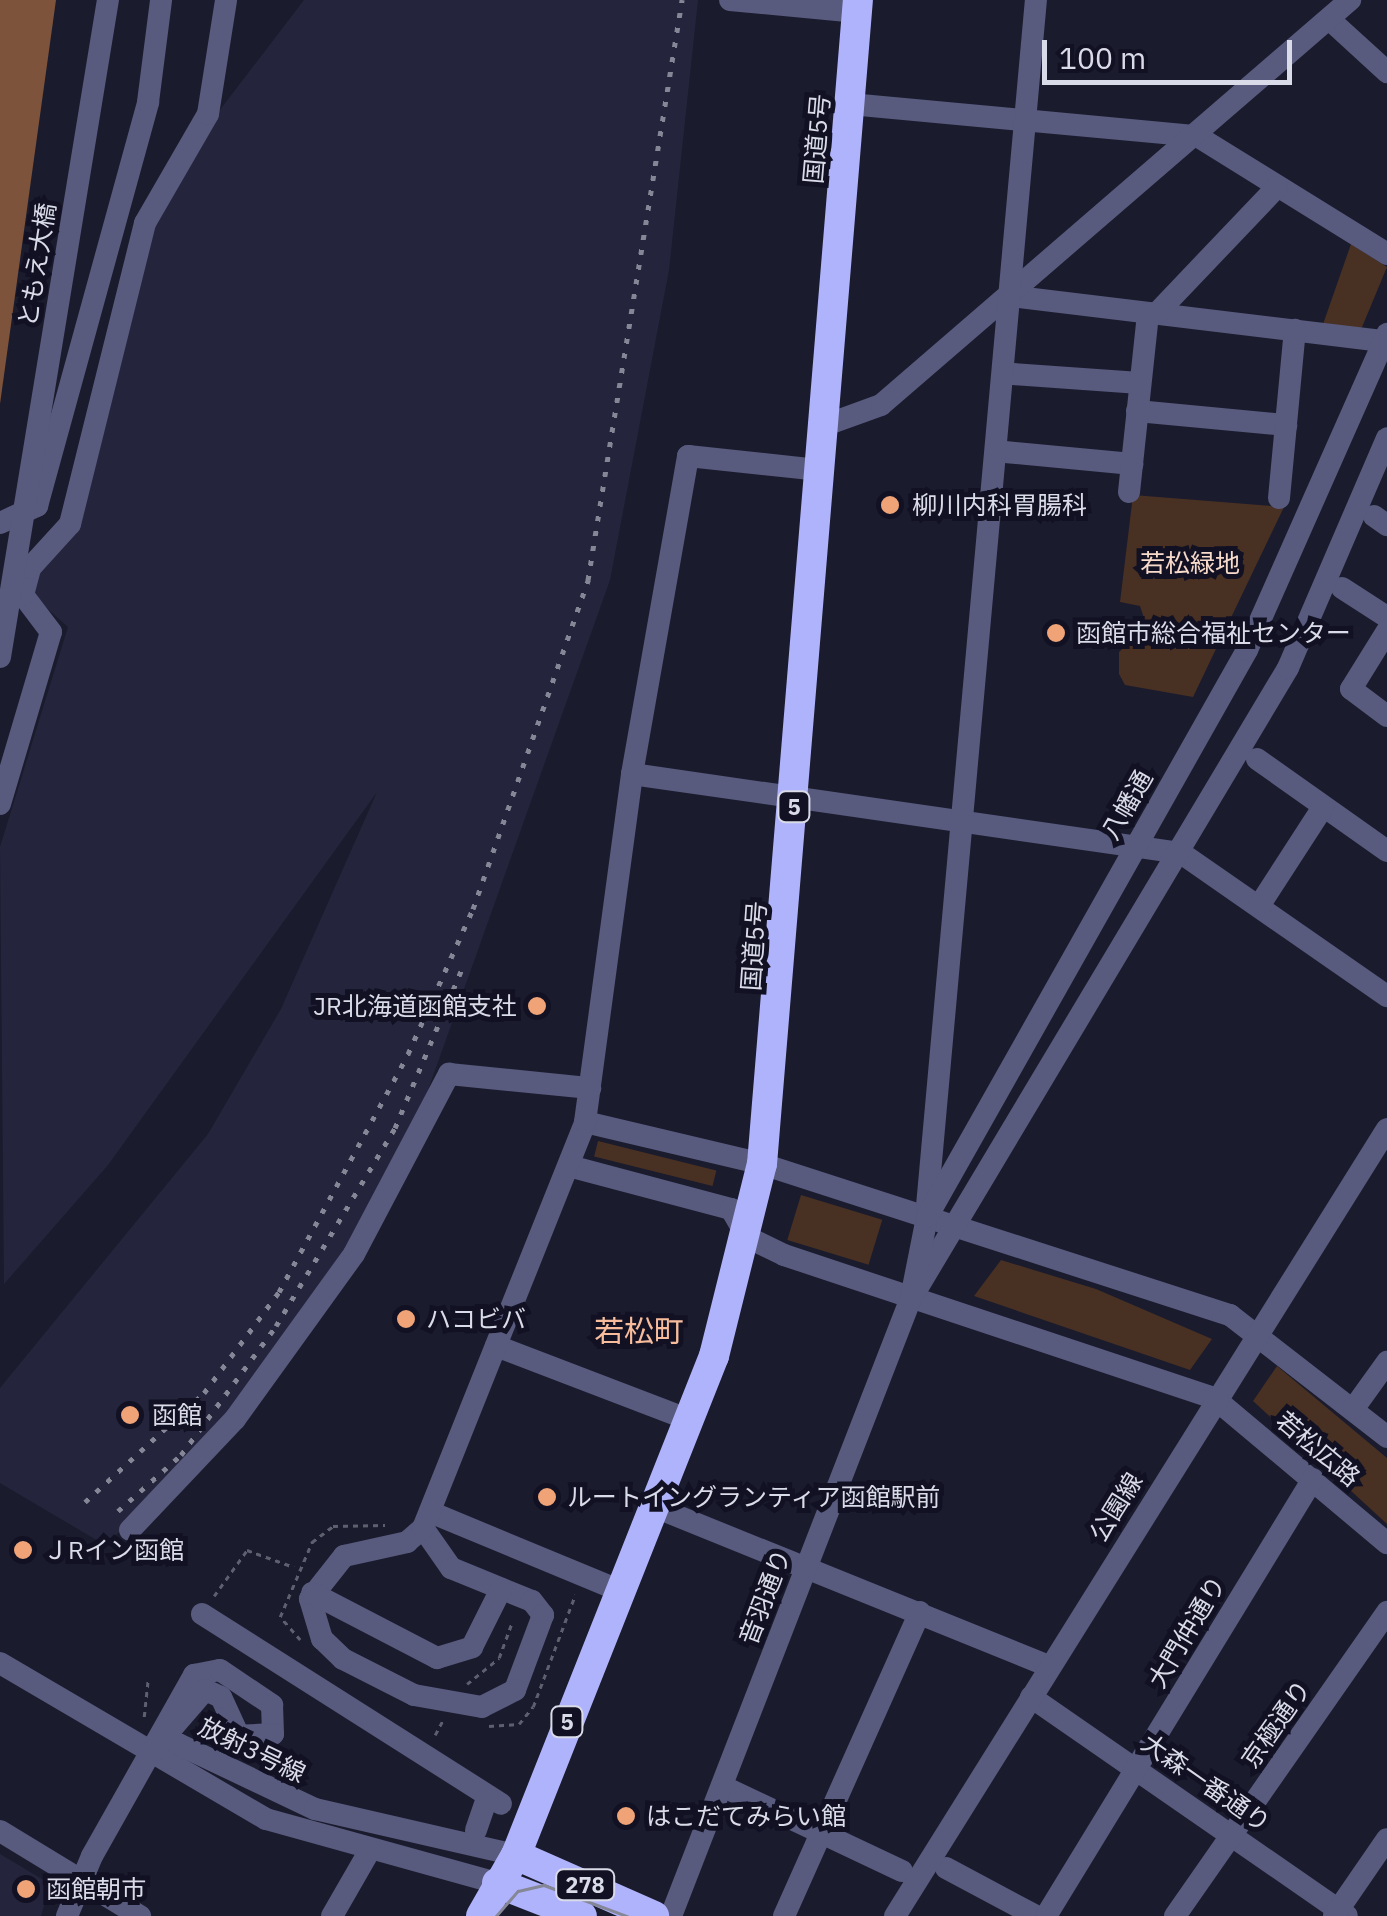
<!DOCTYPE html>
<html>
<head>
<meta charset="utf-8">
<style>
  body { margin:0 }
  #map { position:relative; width:1387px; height:1916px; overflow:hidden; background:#1a1b2d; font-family:"IBM Plex Sans","Noto Sans JP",sans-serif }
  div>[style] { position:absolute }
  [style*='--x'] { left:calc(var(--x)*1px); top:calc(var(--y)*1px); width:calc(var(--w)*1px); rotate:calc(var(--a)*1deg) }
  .built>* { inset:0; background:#24253c }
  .green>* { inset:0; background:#483023; transform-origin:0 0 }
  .water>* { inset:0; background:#7d533b }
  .path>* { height:2.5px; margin-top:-1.25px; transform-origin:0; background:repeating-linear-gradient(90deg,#5e5f6f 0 5px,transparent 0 10px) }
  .minor>* { height:22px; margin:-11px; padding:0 11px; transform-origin:11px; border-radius:11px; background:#585a7e }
  .highway>* { height:30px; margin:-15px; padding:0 15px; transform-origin:15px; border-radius:15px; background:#afb3fb }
  .tram>* { height:2.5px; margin:-1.25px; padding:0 1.25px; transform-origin:1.25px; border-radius:1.25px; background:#858696 }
  .rail>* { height:5px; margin-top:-2.5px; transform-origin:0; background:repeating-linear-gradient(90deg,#858696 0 5px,transparent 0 15px) }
  .minor-bridge>* { height:22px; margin:-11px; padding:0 11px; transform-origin:11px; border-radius:11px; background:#585a7e }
  .dots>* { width:28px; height:28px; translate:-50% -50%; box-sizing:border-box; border:5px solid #111123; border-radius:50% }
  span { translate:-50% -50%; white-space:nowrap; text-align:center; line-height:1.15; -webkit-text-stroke:10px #111123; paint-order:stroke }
  .shield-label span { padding:2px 8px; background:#111123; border:2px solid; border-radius:8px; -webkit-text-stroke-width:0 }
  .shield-label { font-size:22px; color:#dadbe8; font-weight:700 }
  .street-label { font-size:25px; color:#dadbe8 }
  .poi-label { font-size:25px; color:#dadbe8 }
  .left { translate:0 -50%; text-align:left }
  .right { translate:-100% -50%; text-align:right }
  .park-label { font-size:25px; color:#f7daca }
  .quarter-label { font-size:30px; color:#f6bc9c }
  .scale { position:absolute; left:1042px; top:40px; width:250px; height:45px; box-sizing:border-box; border:5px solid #dadbe8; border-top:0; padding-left:12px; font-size:30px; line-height:35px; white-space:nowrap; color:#dadbe8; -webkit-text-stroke:8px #111123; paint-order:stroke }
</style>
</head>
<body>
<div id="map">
  <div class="built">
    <div style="clip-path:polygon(304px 0,698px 0,669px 270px,610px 580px,403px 1160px,268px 1364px,168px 1487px,105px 1545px,0 1483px,0 1388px,208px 1134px,281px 1009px,377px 792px,108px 1165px,4px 1284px,0 847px,68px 627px,24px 588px,79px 514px,153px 217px,174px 170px)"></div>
    <div style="clip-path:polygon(0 1854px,50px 1884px,41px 1916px,0 1916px)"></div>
  </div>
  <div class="green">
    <div style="clip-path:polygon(1351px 244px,1387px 267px,1360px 332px,1322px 327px)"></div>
    <div style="clip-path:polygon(1133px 495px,1284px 507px,1193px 697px,1125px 685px,1119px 674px,1119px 652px,1147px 627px,1140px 606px,1120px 602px)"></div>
    <div style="left:598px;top:1141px;width:122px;height:16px;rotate:14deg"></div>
    <div style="left:801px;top:1195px;width:85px;height:47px;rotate:17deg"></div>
    <div style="clip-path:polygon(1001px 1260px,1096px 1289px,1212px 1339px,1190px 1370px,974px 1296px)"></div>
    <div style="clip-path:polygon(1277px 1366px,1387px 1458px,1387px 1524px,1253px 1401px)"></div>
  </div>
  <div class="water">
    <div style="clip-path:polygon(0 0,56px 0,0 404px)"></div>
  </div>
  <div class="path">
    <div style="--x:214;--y:1596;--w:57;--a:-54.3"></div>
    <div style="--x:247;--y:1550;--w:50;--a:19.9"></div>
    <div style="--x:300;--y:1640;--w:30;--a:-131"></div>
    <div style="--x:280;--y:1617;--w:82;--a:-66.9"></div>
    <div style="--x:312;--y:1542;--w:26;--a:-37"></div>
    <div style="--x:333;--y:1526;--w:52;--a:-1.1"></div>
    <div style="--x:467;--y:1684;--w:41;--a:-39.1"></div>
    <div style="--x:499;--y:1658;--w:38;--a:-70"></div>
    <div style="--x:144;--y:1717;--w:39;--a:-84"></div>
    <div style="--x:489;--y:1726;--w:30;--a:-4"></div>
    <div style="--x:519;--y:1724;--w:22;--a:-51"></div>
    <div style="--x:533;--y:1707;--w:120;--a:-69.4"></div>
    <div style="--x:435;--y:1735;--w:17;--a:-62"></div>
  </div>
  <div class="minor">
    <div style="--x:730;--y:0;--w:128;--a:5.4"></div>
    <div style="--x:1329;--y:19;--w:79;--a:42.4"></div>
    <div style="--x:850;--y:104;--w:348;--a:5.3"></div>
    <div style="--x:1197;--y:136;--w:224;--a:31.8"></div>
    <div style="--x:1010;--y:296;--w:377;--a:6.9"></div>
    <div style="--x:1157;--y:313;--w:174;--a:-46.4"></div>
    <div style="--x:1013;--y:374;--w:127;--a:4.1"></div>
    <div style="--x:1137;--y:411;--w:150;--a:5.4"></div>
    <div style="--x:823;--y:426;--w:62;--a:-19.9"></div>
    <div style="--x:881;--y:405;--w:620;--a:-40.81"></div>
    <div style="--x:1005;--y:452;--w:128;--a:5.4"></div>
    <div style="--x:1129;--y:492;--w:180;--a:-83.9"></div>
    <div style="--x:1279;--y:498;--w:169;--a:-84.6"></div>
    <div style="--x:1374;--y:516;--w:16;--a:35"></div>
    <div style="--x:0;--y:523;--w:41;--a:-24.7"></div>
    <div style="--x:37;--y:506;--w:419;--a:-74.6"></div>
    <div style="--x:148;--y:102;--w:103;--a:-82.7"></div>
    <div style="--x:1342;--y:588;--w:54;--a:32.8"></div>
    <div style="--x:1387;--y:631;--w:68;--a:121.8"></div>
    <div style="--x:1351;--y:689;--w:45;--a:36.9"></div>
    <div style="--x:1257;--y:759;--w:159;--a:35.3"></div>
    <div style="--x:632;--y:774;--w:555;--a:8.19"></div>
    <div style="--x:1181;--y:853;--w:251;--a:34.8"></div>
    <div style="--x:0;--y:804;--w:179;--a:-73.5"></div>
    <div style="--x:51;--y:632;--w:46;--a:-127.1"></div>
    <div style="--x:23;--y:595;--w:28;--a:-75"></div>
    <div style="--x:30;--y:568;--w:59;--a:-47.7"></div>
    <div style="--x:70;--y:524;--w:310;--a:-76"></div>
    <div style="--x:145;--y:223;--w:126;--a:-60"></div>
    <div style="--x:208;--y:114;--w:115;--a:-81"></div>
    <div style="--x:1259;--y:906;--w:118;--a:-57.1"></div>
    <div style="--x:585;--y:1122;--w:182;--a:13.3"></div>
    <div style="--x:762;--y:1164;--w:492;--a:17.9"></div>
    <div style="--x:1230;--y:1315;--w:199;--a:37.8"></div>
    <div style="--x:569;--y:1166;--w:168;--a:14.9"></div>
    <div style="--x:731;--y:1209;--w:32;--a:60"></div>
    <div style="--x:747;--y:1237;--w:41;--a:25.9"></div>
    <div style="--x:784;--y:1255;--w:453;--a:18.4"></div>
    <div style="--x:1214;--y:1398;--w:226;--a:40"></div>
    <div style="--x:927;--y:1206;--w:1211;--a:-84.84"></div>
    <div style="--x:918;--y:1287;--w:721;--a:-59.13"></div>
    <div style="--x:1288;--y:668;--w:250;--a:-66.7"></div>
    <div style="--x:496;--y:1346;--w:208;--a:20.9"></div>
    <div style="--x:1354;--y:1408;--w:57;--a:-54.3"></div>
    <div style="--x:655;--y:1507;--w:425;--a:22"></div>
    <div style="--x:430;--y:1512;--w:207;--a:22.5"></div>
    <div style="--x:423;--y:1528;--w:49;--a:55"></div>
    <div style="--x:451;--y:1568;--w:87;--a:22.2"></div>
    <div style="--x:532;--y:1601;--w:18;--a:52"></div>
    <div style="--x:543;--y:1615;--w:80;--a:110.5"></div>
    <div style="--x:515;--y:1690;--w:37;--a:153"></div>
    <div style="--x:482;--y:1707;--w:69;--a:-170"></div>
    <div style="--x:414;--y:1695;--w:80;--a:-153.1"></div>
    <div style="--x:343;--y:1659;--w:29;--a:-136"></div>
    <div style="--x:322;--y:1639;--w:42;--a:-106.7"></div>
    <div style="--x:310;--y:1599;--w:55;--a:-51.7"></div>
    <div style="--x:344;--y:1556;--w:65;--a:-12.5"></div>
    <div style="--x:407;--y:1542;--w:21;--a:-41"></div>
    <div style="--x:423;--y:1528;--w:437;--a:-68.2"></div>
    <div style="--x:585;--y:1122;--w:351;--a:-82.3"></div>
    <div style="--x:632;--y:774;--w:323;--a:-80"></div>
    <div style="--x:688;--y:456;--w:133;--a:6.1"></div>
    <div style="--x:130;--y:1530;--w:153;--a:-46.6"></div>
    <div style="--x:235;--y:1419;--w:203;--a:-54.2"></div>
    <div style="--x:354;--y:1254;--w:204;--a:-62.2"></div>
    <div style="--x:449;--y:1074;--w:142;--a:5.7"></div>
    <div style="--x:312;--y:1593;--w:141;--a:27.5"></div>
    <div style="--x:437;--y:1658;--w:37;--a:-17"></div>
    <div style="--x:472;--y:1647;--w:65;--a:-63.4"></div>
    <div style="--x:202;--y:1614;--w:354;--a:32.4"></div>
    <div style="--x:0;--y:1663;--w:308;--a:30.4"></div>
    <div style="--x:266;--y:1819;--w:240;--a:15.5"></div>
    <div style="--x:1031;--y:1697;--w:384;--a:34.7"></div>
    <div style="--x:153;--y:1750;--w:26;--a:-13"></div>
    <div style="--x:178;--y:1744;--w:152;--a:25.4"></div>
    <div style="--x:315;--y:1809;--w:206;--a:12.9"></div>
    <div style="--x:722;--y:1786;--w:199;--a:25.3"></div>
    <div style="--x:476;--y:1830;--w:36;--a:-71"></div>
    <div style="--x:0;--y:1831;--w:164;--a:31.3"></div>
    <div style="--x:946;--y:1868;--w:102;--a:28.1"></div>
    <div style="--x:67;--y:1916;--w:65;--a:-67.4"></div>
    <div style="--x:92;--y:1856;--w:208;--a:-60.6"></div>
    <div style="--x:194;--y:1675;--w:26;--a:-11"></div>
    <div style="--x:220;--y:1670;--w:63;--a:33.9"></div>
    <div style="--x:272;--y:1705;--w:29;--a:88"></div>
    <div style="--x:273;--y:1734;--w:34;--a:177"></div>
    <div style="--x:239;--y:1736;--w:43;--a:-114.8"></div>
    <div style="--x:221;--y:1697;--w:17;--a:-156"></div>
    <div style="--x:205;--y:1690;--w:79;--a:130.9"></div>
    <div style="--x:332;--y:1916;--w:76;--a:-60.1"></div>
    <div style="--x:671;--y:1916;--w:663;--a:-68.78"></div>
    <div style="--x:911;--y:1298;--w:83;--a:-78.8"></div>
    <div style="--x:927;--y:1217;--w:651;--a:-60.56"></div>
    <div style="--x:1247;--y:650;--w:346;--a:-66.1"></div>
    <div style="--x:784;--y:1916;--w:333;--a:-65.9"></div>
    <div style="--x:895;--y:1916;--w:928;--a:-57.99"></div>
    <div style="--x:1046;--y:1916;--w:512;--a:-58.58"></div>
    <div style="--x:1175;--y:1916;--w:371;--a:-55.1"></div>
    <div style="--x:1334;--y:1916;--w:93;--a:-55.5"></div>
  </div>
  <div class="highway">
    <div style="--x:516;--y:1855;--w:151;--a:23.8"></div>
    <div style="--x:497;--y:1883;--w:91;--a:21.2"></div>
    <div style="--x:481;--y:1916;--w:70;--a:-60.2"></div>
    <div style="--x:516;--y:1855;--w:537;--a:-68.36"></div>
    <div style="--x:714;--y:1356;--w:198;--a:-76"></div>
    <div style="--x:762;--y:1164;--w:1168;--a:-85.29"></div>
  </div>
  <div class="tram">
    <div style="--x:496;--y:1916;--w:33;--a:-49"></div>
    <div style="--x:518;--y:1891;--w:27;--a:-13"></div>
    <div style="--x:544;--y:1885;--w:89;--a:20.5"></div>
  </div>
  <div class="rail">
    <div style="--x:85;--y:1502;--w:161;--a:-42.5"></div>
    <div style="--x:204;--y:1393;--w:126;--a:-53.4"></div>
    <div style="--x:279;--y:1292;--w:271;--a:-61.5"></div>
    <div style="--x:408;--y:1054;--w:159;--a:-65.9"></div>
    <div style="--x:473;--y:909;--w:349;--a:-70.7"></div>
    <div style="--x:588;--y:580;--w:588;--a:-80.79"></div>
    <div style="--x:118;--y:1511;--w:84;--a:-41.6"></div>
    <div style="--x:181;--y:1455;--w:160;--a:-53.6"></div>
    <div style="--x:276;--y:1326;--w:231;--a:-59"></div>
    <div style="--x:395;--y:1128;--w:178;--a:-67.2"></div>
  </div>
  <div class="minor-bridge">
    <div style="--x:0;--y:657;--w:666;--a:-80.67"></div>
  </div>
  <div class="dots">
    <div style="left:890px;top:505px;background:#efa377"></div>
    <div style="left:1056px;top:633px;background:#efa377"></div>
    <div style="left:537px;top:1006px;background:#efa377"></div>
    <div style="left:406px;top:1319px;background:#efa377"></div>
    <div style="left:130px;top:1415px;background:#efa377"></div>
    <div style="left:547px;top:1497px;background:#efa377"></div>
    <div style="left:23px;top:1550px;background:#efa377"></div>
    <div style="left:626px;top:1816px;background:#efa377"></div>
    <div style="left:26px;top:1889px;background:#efa377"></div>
  </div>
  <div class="shield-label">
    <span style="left:794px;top:807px">5</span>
    <span style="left:567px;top:1722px">5</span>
    <span style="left:585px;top:1885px">278</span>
  </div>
  <div class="street-label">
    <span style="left:817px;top:139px;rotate:-85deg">国道5号</span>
    <span style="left:37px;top:265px;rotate:-81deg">ともえ大橋</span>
    <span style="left:1127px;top:805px;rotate:-60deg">八幡通</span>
    <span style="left:754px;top:946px;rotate:-86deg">国道5号</span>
    <span style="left:1318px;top:1449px;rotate:40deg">若松広路</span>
    <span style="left:1116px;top:1507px;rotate:-58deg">公園線</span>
    <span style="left:765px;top:1597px;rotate:-69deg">音羽通り</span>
    <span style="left:1187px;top:1632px;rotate:-59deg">大門仲通り</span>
    <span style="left:1276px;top:1724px;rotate:-55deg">京極通り</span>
    <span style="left:252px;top:1750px;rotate:26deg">放射3号線</span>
    <span style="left:1206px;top:1783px;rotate:35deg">大森一番通り</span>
  </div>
  <div class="poi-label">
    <span class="left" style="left:912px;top:505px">柳川内科胃腸科</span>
    <span class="left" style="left:1076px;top:633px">函館市総合福祉センター</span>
    <span class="right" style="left:517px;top:1006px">JR北海道函館支社</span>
    <span class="left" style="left:426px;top:1319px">ハコビバ</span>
    <span class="left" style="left:152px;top:1415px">函館</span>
    <span class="left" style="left:567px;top:1497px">ルートイングランティア函館駅前</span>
    <span class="left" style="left:43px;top:1550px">ＪRイン函館</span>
    <span class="left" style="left:646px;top:1816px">はこだてみらい館</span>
    <span class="left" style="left:46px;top:1889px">函館朝市</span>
  </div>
  <div class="park-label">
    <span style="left:1190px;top:563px">若松緑地</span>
  </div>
  <div class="quarter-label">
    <span style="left:639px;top:1331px">若松町</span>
  </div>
  <div class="scale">100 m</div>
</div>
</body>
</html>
